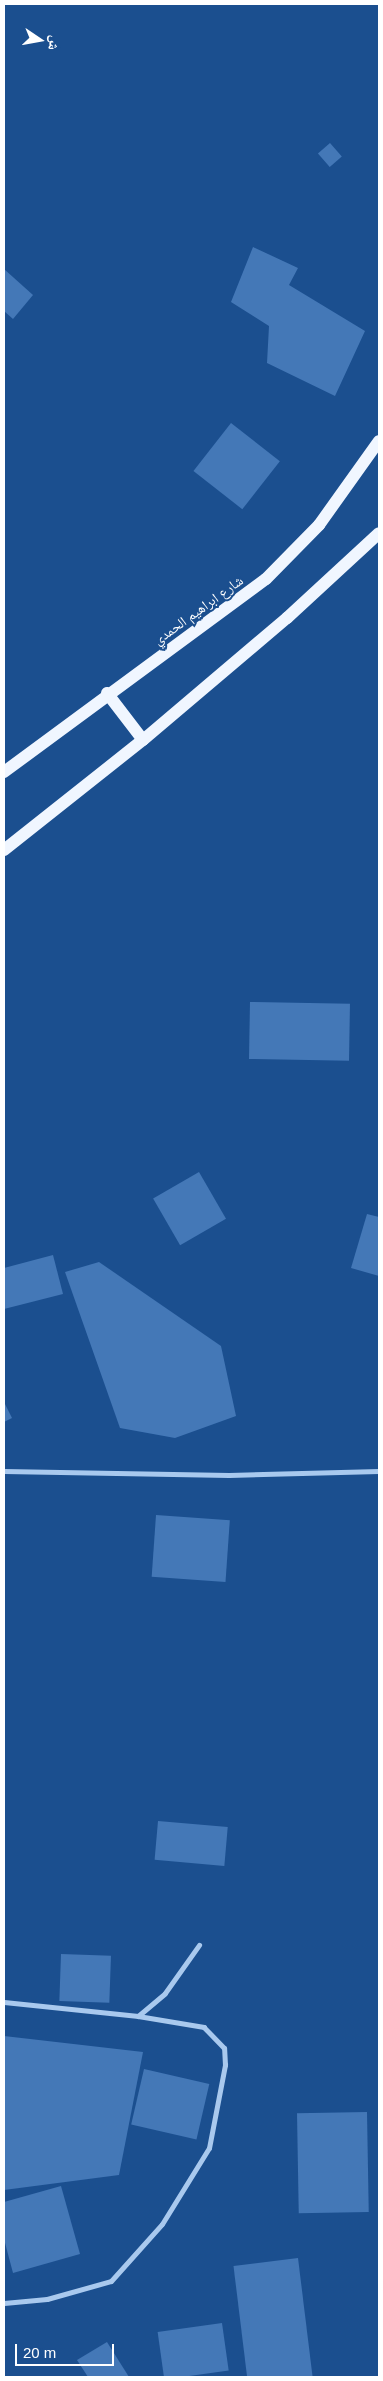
<!DOCTYPE html>
<html>
<head>
<meta charset="utf-8">
<style>
  body { margin:0 }
  #map { position:relative; width:383px; height:2381px; overflow:hidden; background:#1b4f8f; font-family:Helvetica,"Noto Naskh Arabic",sans-serif }
  div>[style] { position:absolute }
  [style*='--x'] { left:calc(var(--x)*1px); top:calc(var(--y)*1px); width:calc(var(--w)*1px); rotate:calc(var(--a)*1deg) }
  .building>* { inset:0; background:#4478b7; transform-origin:0 0 }
  .street>* { height:5px; margin:-2.5px; padding:0 2.5px; transform-origin:2.5px; border-radius:2.5px; background:#a9c9ee }
  .primary>* { height:12px; margin:-6px; padding:0 6px; transform-origin:6px; border-radius:6px; background:#f0f6ff }
  span { translate:-50% -50%; white-space:nowrap; text-align:center; line-height:1.15; -webkit-text-stroke:4px #1b4f8f; paint-order:stroke }
  .street-label { font-size:14px; color:#fff }
  .frame { position:absolute; inset:0; border:5px solid #fff; pointer-events:none }
  .north { position:absolute; left:15px; top:15px; width:50px; height:50px; -webkit-text-stroke:4px #1b4f8f; paint-order:stroke; rotate:102deg; font-size:14px; font-weight:700; line-height:20px; text-align:center; color:#fff }
  .north::after { content:''; display:block; margin:auto; width:18px; height:22px; background:#fff; clip-path:polygon(50% 0,100% 100%,50% 72%,0 100%) }
  .scale { position:absolute; left:15px; top:2344px; width:99px; height:22px; box-sizing:border-box; border:2px solid #fff; border-top:0; padding-left:6px; font-size:15px; line-height:18px; white-space:nowrap; color:#fff; -webkit-text-stroke:4px #1b4f8f; paint-order:stroke }
</style>
</head>
<body>
<div id="map">
  <div class="building">
    <div style="left:330px;top:143px;width:18px;height:16px;rotate:49deg"></div>
    <div style="clip-path:polygon(253px 247px,298px 268px,289px 285px,365px 331px,335px 396px,267px 363px,269px 326px,231px 302px)"></div>
    <div style="clip-path:polygon(4px 269px,33px 295px,13px 319px,4px 311px)"></div>
    <div style="left:231px;top:423px;width:62px;height:61px;rotate:38deg"></div>
    <div style="left:250px;top:1002px;width:100px;height:57px;rotate:1deg"></div>
    <div style="left:199px;top:1172px;width:54px;height:53px;rotate:60deg"></div>
    <div style="clip-path:polygon(367px 1214px,379px 1217px,379px 1276px,351px 1268px)"></div>
    <div style="clip-path:polygon(53px 1255px,63px 1294px,4px 1309px,4px 1268px)"></div>
    <div style="clip-path:polygon(99px 1262px,221px 1346px,236px 1416px,175px 1438px,120px 1428px,65px 1272px)"></div>
    <div style="clip-path:polygon(4px 1402px,12px 1418px,4px 1422px)"></div>
    <div style="left:156px;top:1515px;width:74px;height:62px;rotate:4deg"></div>
    <div style="left:158px;top:1821px;width:70px;height:39px;rotate:5deg"></div>
    <div style="left:61px;top:1954px;width:50px;height:47px;rotate:2deg"></div>
    <div style="clip-path:polygon(4px 2036px,143px 2052px,119px 2175px,4px 2190px)"></div>
    <div style="left:144px;top:2069px;width:67px;height:57px;rotate:13deg"></div>
    <div style="left:367px;top:2112px;width:100px;height:70px;rotate:89deg"></div>
    <div style="clip-path:polygon(61px 2186px,80px 2254px,13px 2273px,4px 2239px,4px 2202px)"></div>
    <div style="left:298px;top:2258px;width:120px;height:65px;rotate:83deg"></div>
    <div style="left:222px;top:2323px;width:48px;height:65px;rotate:82deg"></div>
    <div style="clip-path:polygon(107px 2342px,129px 2377px,88px 2377px,77px 2360px)"></div>
  </div>
  <div class="street">
    <div style="--x:4;--y:1471;--w:225;--a:1"></div>
    <div style="--x:229;--y:1475;--w:150;--a:-1.5"></div>
    <div style="--x:4;--y:2002;--w:135;--a:6"></div>
    <div style="--x:138;--y:2016;--w:35;--a:-40"></div>
    <div style="--x:165;--y:1993;--w:59;--a:-54.7"></div>
    <div style="--x:4;--y:2303;--w:43;--a:-5.3"></div>
    <div style="--x:47;--y:2299;--w:66;--a:-15.7"></div>
    <div style="--x:111;--y:2281;--w:76;--a:-48.2"></div>
    <div style="--x:162;--y:2224;--w:89;--a:-58.3"></div>
    <div style="--x:209;--y:2148;--w:85;--a:-79.1"></div>
    <div style="--x:225;--y:2065;--w:17;--a:-93"></div>
    <div style="--x:224;--y:2048;--w:29;--a:-134"></div>
    <div style="--x:204;--y:2027;--w:67;--a:-170.5"></div>
  </div>
  <div class="primary">
    <div style="--x:107;--y:693;--w:59;--a:52.5"></div>
    <div style="--x:4;--y:772;--w:325;--a:-36.4"></div>
    <div style="--x:266;--y:579;--w:76;--a:-45.5"></div>
    <div style="--x:319;--y:525;--w:103;--a:-54.5"></div>
    <div style="--x:4;--y:850;--w:177;--a:-38.4"></div>
    <div style="--x:143;--y:740;--w:189;--a:-40.3"></div>
    <div style="--x:287;--y:618;--w:125;--a:-42.7"></div>
  </div>
  <div class="street-label">
    <span style="left:198px;top:610px;rotate:-36deg">شارع ابراهيم الحمدي</span>
  </div>
  <div class="frame"></div>
  <div class="north">ش</div>
  <div class="scale">20 m</div>
</div>
</body>
</html>
